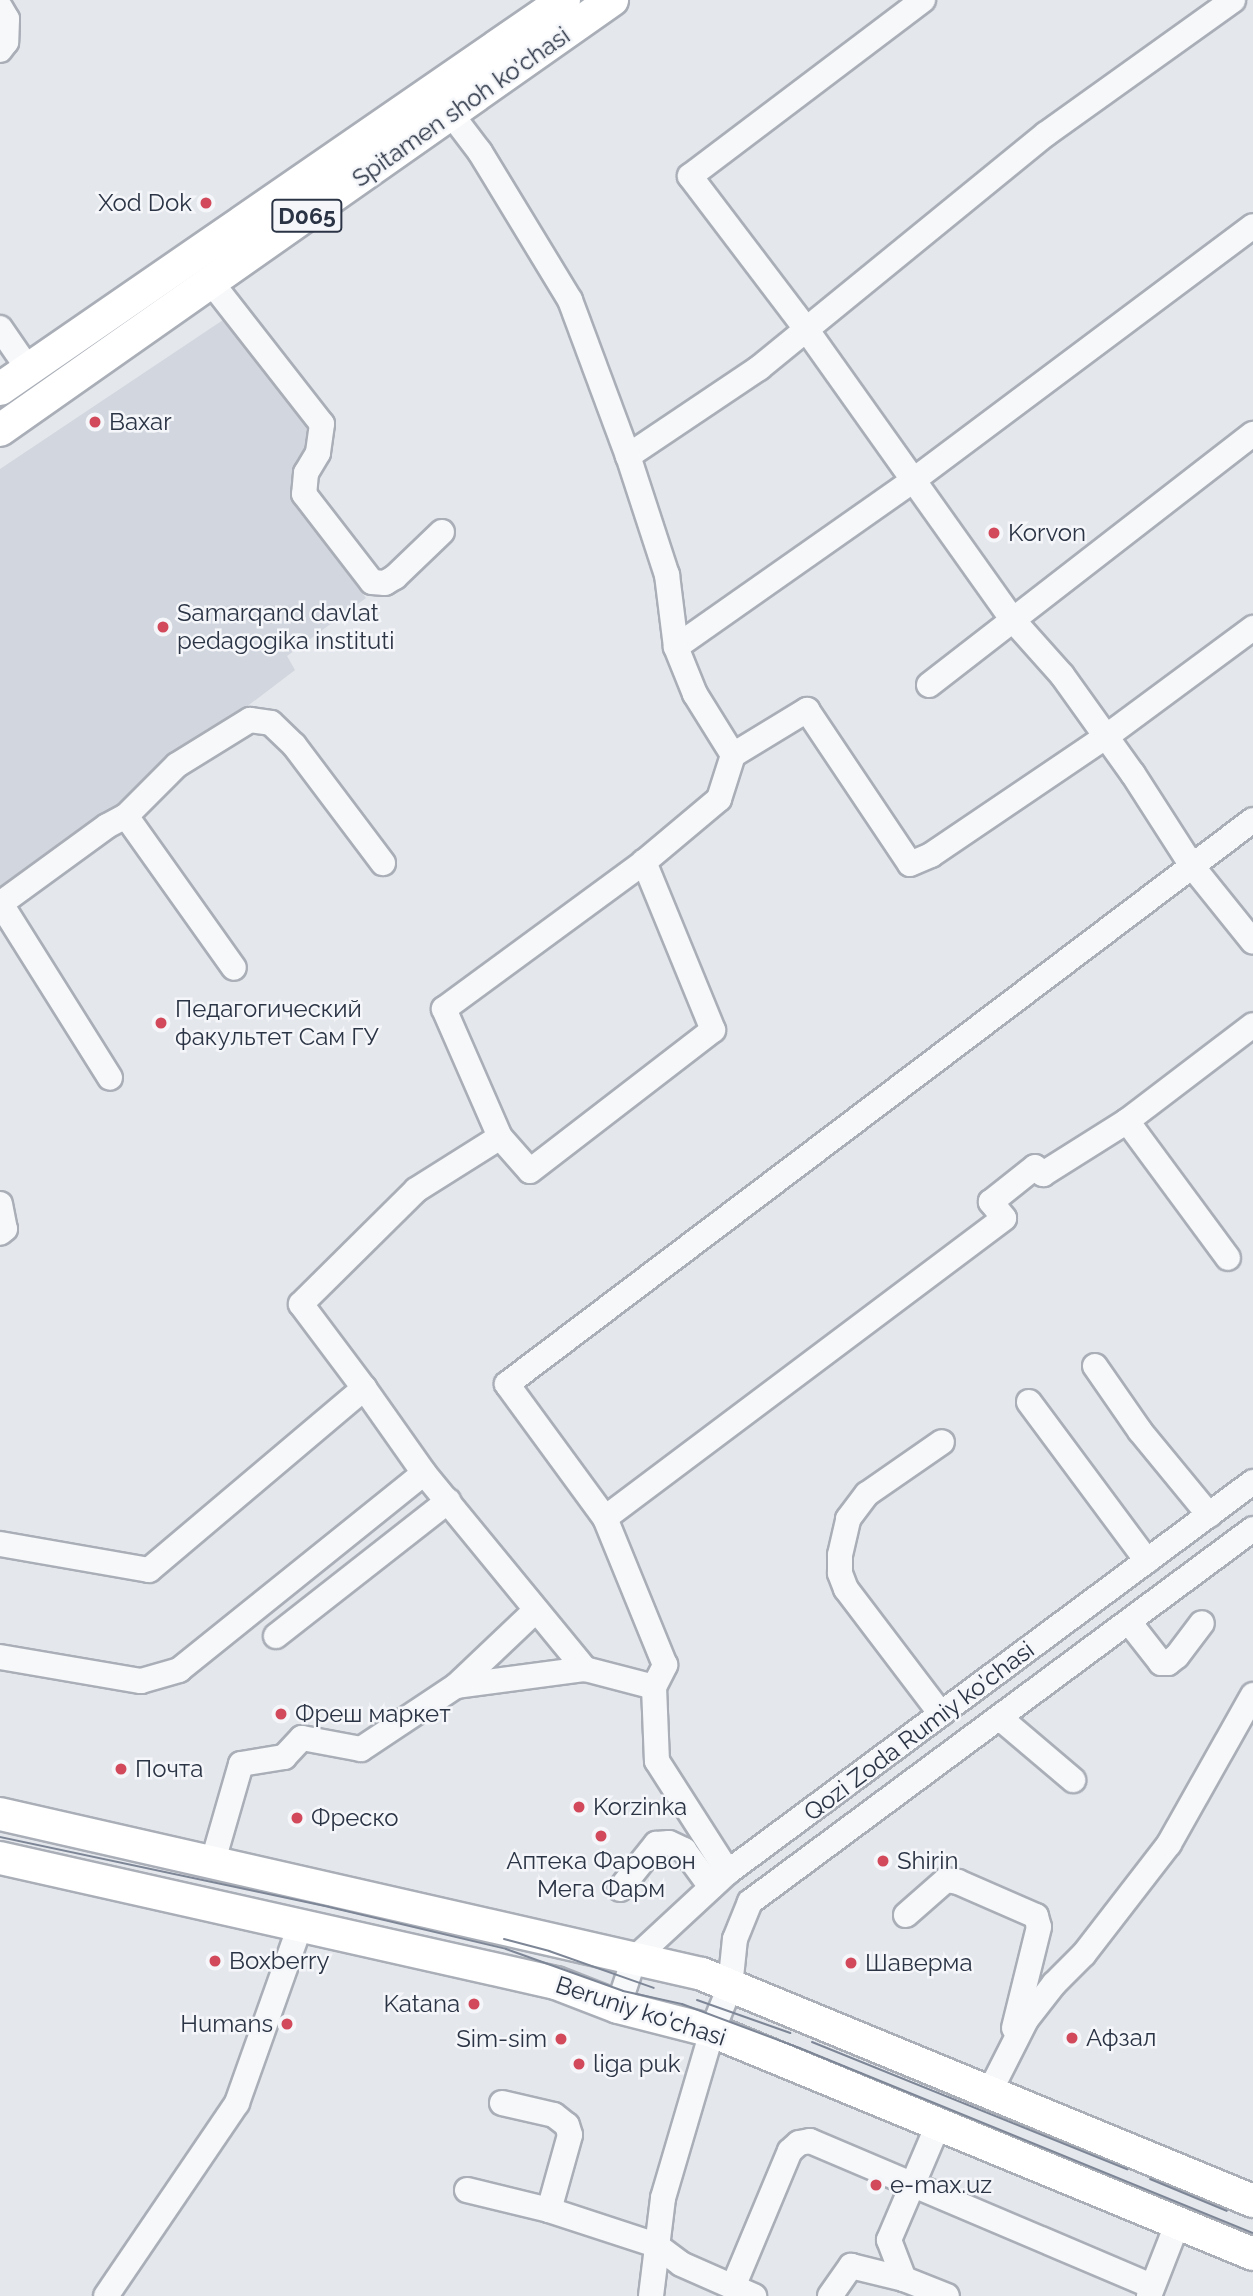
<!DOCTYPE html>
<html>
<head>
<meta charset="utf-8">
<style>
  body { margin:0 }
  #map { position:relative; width:1253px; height:2296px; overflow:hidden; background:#e4e7ec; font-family:Raleway,sans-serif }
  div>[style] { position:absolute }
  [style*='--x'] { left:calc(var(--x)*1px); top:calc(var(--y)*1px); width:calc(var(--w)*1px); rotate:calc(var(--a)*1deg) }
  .built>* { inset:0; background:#d2d6de }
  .roads { filter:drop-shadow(2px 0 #a9aeb7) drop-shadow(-2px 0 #a9aeb7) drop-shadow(0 2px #a9aeb7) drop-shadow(0 -2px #a9aeb7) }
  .minor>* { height:24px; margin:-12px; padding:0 12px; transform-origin:12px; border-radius:12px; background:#f7f8fa }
  .major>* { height:32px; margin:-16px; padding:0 16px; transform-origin:16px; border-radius:16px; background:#fff }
  .tram>* { height:2px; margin:-1px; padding:0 1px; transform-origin:1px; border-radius:1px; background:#7d8696 }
  .dots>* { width:19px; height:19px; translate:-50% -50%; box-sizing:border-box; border:4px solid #f4f6f9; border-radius:50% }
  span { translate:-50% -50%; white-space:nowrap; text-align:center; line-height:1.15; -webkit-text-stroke:5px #f4f6f9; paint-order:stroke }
  .shield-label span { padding:2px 5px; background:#f4f6f9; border:2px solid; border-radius:5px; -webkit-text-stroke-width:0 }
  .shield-label { font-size:23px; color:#2b3445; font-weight:700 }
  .street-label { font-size:24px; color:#2b3445 }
  .poi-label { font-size:24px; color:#2b3445 }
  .right { translate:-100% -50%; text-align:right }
  .left { translate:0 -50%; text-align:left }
</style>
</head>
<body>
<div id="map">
  <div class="built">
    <div style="clip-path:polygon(229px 316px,312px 421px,298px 505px,366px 598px,287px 656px,295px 670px,0 894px,0 469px)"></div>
  </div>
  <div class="roads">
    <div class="minor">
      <div style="--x:923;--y:0;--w:292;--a:142.9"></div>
      <div style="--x:690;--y:176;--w:192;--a:52.8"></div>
      <div style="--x:806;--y:329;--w:356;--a:54.6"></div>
      <div style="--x:1012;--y:619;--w:75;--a:48.2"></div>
      <div style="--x:1062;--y:675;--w:122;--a:54.4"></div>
      <div style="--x:1133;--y:774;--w:109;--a:57.3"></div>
      <div style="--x:1192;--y:866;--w:97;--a:51.2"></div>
      <div style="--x:0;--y:7;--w:14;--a:60"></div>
      <div style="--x:7;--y:19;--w:23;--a:92"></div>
      <div style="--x:6;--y:42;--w:10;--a:127"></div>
      <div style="--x:211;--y:282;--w:180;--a:52"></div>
      <div style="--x:322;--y:424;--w:29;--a:98"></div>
      <div style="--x:318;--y:453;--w:23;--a:121"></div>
      <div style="--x:306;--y:473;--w:21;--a:95"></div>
      <div style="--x:304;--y:494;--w:111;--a:52.3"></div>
      <div style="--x:372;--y:582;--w:13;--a:4"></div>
      <div style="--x:385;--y:583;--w:12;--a:-31"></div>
      <div style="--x:395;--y:577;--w:65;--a:-43.8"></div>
      <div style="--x:0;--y:328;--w:51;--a:55.4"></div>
      <div style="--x:628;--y:456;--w:158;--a:-33.9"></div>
      <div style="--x:759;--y:368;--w:370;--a:-39.2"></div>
      <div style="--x:1046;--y:134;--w:230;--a:-35.6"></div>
      <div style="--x:676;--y:647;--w:292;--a:-35.1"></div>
      <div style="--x:915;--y:479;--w:422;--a:-36.8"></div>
      <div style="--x:929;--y:685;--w:410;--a:-37.8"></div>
      <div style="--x:733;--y:755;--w:87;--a:-31.3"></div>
      <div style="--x:807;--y:710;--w:185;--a:56.2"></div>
      <div style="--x:910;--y:864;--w:23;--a:-23"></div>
      <div style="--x:931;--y:855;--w:212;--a:-34.1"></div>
      <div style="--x:1107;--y:736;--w:182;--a:-36.5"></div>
      <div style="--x:126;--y:816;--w:72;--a:-45"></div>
      <div style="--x:177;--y:765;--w:86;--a:-31.7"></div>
      <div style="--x:250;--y:720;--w:21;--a:8"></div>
      <div style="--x:271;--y:723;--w:32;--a:44"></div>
      <div style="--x:294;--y:745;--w:148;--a:53"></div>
      <div style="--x:0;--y:904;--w:132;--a:-36.1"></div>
      <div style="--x:107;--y:826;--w:21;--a:-28"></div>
      <div style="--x:126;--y:816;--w:186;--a:54.6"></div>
      <div style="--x:1;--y:904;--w:205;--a:57.9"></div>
      <div style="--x:1127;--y:1121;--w:170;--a:53.6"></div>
      <div style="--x:500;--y:1137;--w:45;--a:48.6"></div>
      <div style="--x:530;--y:1171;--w:231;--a:-37.6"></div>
      <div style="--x:713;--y:1030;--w:182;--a:-112.3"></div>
      <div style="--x:0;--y:1204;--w:25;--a:79"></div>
      <div style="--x:5;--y:1229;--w:6;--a:141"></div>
      <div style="--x:1095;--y:1366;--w:79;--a:55.3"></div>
      <div style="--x:1140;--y:1431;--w:109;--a:50.6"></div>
      <div style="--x:364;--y:1388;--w:104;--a:54.8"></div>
      <div style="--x:1029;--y:1402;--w:198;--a:53.4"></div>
      <div style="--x:605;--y:1518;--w:499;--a:-36.9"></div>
      <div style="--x:1004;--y:1218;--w:21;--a:-129"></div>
      <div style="--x:991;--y:1202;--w:56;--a:-38.5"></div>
      <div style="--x:1035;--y:1167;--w:11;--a:41"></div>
      <div style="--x:1043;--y:1174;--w:99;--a:-32.2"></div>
      <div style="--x:1127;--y:1121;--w:158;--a:-37.3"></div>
      <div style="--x:0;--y:1544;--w:151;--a:9.9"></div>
      <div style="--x:149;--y:1570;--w:282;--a:-40.2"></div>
      <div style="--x:364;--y:1388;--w:105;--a:-126.9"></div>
      <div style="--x:301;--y:1304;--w:162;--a:-44.7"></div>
      <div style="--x:416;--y:1190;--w:99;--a:-32.2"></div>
      <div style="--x:500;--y:1137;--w:140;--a:-113.6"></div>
      <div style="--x:444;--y:1009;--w:248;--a:-36.3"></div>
      <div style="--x:644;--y:862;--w:98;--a:-40"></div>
      <div style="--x:719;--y:799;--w:46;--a:-72.3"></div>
      <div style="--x:733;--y:755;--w:72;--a:-121.9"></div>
      <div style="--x:695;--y:694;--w:51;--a:-112"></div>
      <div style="--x:676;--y:647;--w:73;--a:-97.1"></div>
      <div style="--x:667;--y:575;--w:125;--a:-108.1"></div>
      <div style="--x:628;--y:456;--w:166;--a:-110.4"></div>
      <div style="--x:570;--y:300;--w:173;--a:-121.3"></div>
      <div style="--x:480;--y:152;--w:48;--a:-127.3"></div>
      <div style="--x:1129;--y:1622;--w:52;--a:52"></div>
      <div style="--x:1161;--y:1663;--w:7;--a:0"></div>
      <div style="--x:1168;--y:1663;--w:11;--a:-38"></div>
      <div style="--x:1177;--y:1656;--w:41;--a:-52.9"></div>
      <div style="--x:276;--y:1636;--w:219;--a:-38.1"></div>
      <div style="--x:0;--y:1657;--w:143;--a:9.7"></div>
      <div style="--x:141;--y:1681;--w:40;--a:-16"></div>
      <div style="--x:179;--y:1670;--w:314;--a:-38.8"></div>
      <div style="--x:424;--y:1473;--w:254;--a:50.6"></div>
      <div style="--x:585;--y:1669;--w:71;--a:14.6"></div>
      <div style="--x:654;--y:1687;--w:25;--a:-63"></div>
      <div style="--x:665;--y:1665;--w:159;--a:-112.2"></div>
      <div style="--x:605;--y:1518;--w:166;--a:-126.2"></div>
      <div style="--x:507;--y:1384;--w:935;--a:-37.09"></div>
      <div style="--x:456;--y:1686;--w:130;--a:-7.5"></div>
      <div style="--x:654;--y:1687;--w:74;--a:87.7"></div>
      <div style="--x:657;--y:1761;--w:132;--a:57.4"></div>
      <div style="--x:941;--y:1714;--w:157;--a:-127.2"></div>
      <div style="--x:846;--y:1589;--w:17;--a:-111"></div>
      <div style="--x:840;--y:1573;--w:18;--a:-90"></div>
      <div style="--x:840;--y:1555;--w:37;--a:-77"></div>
      <div style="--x:848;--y:1519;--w:31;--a:-53"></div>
      <div style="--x:867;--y:1494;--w:91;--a:-34.7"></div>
      <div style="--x:1000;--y:1718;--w:96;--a:40.3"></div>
      <div style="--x:213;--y:1861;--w:101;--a:-73.9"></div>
      <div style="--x:241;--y:1764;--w:44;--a:-9.2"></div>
      <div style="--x:284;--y:1757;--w:26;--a:-47"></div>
      <div style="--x:302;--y:1738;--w:60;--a:10.6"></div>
      <div style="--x:361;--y:1749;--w:114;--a:-33.6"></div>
      <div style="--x:456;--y:1686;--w:110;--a:-43.5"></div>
      <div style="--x:620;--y:1889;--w:58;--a:-51.3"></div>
      <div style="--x:656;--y:1844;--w:13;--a:-4"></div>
      <div style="--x:669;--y:1843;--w:17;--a:25"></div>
      <div style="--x:684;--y:1850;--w:46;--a:53.9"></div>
      <div style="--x:906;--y:1915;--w:53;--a:-41.2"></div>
      <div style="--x:946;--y:1880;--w:12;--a:9"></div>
      <div style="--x:958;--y:1882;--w:85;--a:23.6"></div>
      <div style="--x:1036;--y:1916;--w:11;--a:75"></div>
      <div style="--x:1039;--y:1927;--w:104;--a:103.9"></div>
      <div style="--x:618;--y:2007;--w:51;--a:-71.6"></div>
      <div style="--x:634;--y:1959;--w:128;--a:-42.8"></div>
      <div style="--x:728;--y:1872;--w:654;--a:-36.61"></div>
      <div style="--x:989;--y:2093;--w:82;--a:-63.1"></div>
      <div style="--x:1026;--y:2020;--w:46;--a:-52.1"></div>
      <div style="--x:1054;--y:1984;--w:42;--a:-45"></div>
      <div style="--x:1084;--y:1954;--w:139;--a:-52.3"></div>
      <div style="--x:1169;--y:1844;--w:171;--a:-60.6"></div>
      <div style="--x:502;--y:2103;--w:53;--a:13"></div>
      <div style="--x:554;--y:2115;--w:16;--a:38"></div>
      <div style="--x:567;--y:2125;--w:10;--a:73"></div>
      <div style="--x:570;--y:2135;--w:78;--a:105.6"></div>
      <div style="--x:938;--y:2125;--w:125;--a:113.1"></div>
      <div style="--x:889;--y:2240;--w:42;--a:69"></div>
      <div style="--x:904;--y:2279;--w:46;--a:21.6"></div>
      <div style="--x:467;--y:2190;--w:84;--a:13.7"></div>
      <div style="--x:549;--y:2210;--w:113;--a:18.1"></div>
      <div style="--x:656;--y:2245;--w:31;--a:37"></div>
      <div style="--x:681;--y:2264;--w:80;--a:23.7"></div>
      <div style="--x:733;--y:2287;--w:147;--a:-67.3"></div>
      <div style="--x:790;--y:2151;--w:12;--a:-42"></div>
      <div style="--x:799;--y:2143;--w:11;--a:-10"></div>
      <div style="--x:810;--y:2141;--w:371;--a:23"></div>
      <div style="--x:106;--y:2296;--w:233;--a:-55.8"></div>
      <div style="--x:237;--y:2103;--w:188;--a:-70.4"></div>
      <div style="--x:651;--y:2296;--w:99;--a:-83"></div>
      <div style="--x:663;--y:2198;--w:174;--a:-73.6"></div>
      <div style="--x:712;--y:2031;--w:48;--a:-67.8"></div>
      <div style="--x:730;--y:1987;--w:48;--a:-84.1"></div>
      <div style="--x:735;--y:1939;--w:40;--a:-68"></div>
      <div style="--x:750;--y:1902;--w:626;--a:-36.56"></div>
      <div style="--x:830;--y:2296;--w:37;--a:-55"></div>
      <div style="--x:851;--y:2266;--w:55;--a:13.8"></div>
      <div style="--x:1149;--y:2296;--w:79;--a:-68.6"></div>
    </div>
    <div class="major">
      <div style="--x:0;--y:389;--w:685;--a:-34.59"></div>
      <div style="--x:0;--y:430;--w:748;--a:-35.09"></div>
      <div style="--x:0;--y:1814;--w:720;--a:12.84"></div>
      <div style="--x:702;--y:1974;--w:596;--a:22.39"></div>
      <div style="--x:0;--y:1858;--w:570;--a:12.67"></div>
      <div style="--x:556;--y:1983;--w:66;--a:21.2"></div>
      <div style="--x:618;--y:2007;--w:97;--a:14.3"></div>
      <div style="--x:712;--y:2031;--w:585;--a:22.4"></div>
    </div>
  </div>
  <div class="tram">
    <div style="--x:0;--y:1837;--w:336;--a:12"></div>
    <div style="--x:329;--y:1907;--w:182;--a:13.3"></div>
    <div style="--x:506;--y:1949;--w:124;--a:19.7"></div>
    <div style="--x:623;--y:1991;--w:60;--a:12.4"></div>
    <div style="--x:682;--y:2004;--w:123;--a:20.5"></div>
    <div style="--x:797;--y:2047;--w:492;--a:22.2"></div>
    <div style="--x:504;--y:1939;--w:47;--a:14.9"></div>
    <div style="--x:549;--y:1951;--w:111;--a:19.4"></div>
    <div style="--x:697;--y:2000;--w:99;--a:19.5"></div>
    <div style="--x:812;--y:2042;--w:340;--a:22"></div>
    <div style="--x:1150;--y:2179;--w:83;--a:22.6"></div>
  </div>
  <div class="dots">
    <div style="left:206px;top:203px;background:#d1495b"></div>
    <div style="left:95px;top:422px;background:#d1495b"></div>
    <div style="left:994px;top:533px;background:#d1495b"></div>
    <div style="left:163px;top:627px;background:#d1495b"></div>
    <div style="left:161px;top:1023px;background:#d1495b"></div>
    <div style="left:281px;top:1714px;background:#d1495b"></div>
    <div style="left:121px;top:1769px;background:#d1495b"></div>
    <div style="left:579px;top:1807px;background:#d1495b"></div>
    <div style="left:297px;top:1818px;background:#d1495b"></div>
    <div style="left:601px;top:1836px;background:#d1495b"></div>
    <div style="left:883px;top:1861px;background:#d1495b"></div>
    <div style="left:215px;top:1961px;background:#d1495b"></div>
    <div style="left:851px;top:1963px;background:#d1495b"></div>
    <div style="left:474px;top:2004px;background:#d1495b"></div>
    <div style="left:287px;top:2024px;background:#d1495b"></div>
    <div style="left:1072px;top:2038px;background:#d1495b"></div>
    <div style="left:561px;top:2039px;background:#d1495b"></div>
    <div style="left:579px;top:2064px;background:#d1495b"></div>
    <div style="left:876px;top:2185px;background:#d1495b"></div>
  </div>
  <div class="shield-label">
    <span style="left:307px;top:216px">D065</span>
  </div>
  <div class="street-label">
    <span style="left:461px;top:107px;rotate:-35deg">Spitamen shoh ko'chasi</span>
    <span style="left:919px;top:1731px;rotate:-37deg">Qozi Zoda Rumiy ko'chasi</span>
    <span style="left:641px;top:2011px;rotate:18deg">Beruniy ko'chasi</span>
  </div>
  <div class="poi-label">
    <span class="right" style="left:192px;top:203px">Xod Dok</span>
    <span class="left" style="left:109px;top:422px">Baxar</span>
    <span class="left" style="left:1008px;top:533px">Korvon</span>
    <span class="left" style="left:177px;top:627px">Samarqand davlat<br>pedagogika instituti</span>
    <span class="left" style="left:175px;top:1023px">Педагогический<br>факультет Сам ГУ</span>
    <span class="left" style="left:295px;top:1714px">Фреш маркет</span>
    <span class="left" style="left:135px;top:1769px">Почта</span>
    <span class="left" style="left:593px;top:1807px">Korzinka</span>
    <span class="left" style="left:311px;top:1818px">Фреско</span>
    <span style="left:601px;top:1875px">Аптека Фаровон<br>Мега Фарм</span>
    <span class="left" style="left:897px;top:1861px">Shirin</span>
    <span class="left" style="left:229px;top:1961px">Boxberry</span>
    <span class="left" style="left:865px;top:1963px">Шаверма</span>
    <span class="right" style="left:460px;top:2004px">Katana</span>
    <span class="right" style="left:273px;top:2024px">Humans</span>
    <span class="left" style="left:1086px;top:2038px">Афзал</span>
    <span class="right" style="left:547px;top:2039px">Sim-sim</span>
    <span class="left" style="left:593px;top:2064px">liga puk</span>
    <span class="left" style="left:890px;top:2185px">e-max.uz</span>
  </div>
</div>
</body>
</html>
